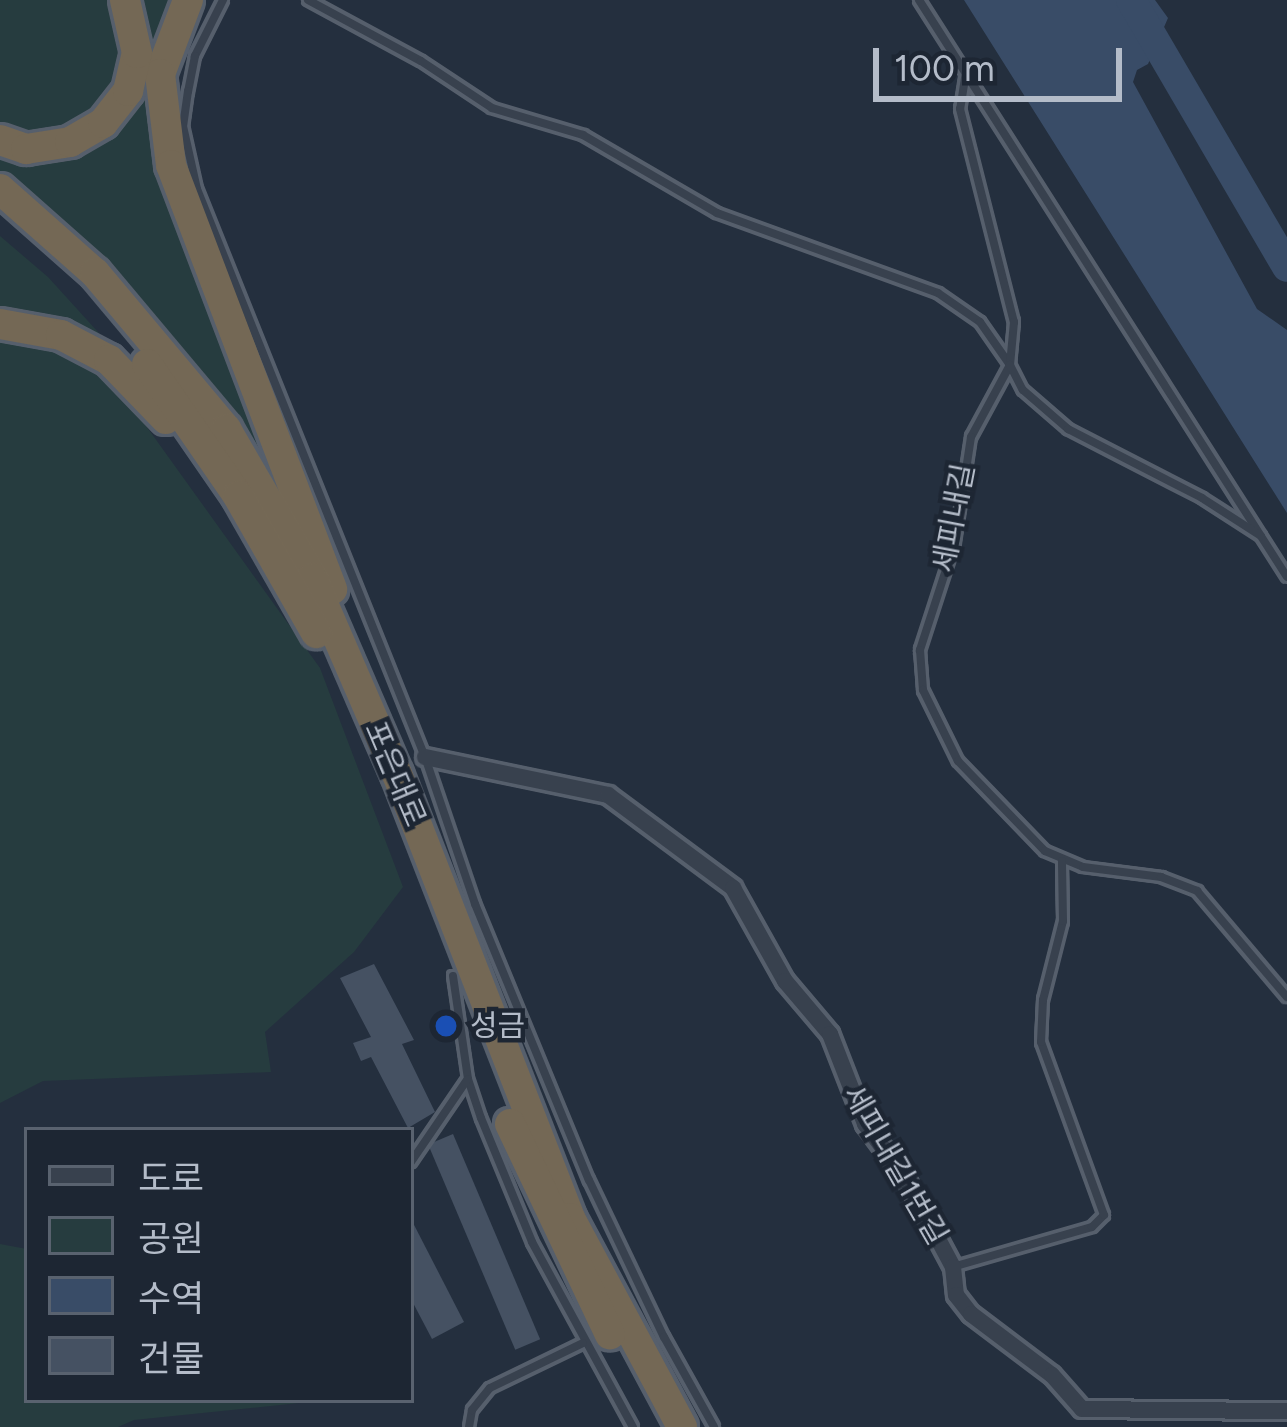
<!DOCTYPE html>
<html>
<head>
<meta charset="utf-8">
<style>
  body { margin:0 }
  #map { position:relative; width:1287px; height:1427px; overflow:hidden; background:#242f3e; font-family:Figtree,"Noto Sans KR",sans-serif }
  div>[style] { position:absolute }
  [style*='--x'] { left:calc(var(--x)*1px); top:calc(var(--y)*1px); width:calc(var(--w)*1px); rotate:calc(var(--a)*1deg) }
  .green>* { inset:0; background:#263c3f }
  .water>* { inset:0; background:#394c67 }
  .river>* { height:30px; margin:-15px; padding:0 15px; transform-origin:15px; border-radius:15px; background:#394c67 }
  .building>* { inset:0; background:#455162; transform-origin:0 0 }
  .roads { filter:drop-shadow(3px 0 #565f6c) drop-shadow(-3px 0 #565f6c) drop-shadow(0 3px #565f6c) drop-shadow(0 -3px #565f6c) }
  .lane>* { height:8px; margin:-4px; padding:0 4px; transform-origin:4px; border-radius:4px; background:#38414e }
  .street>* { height:16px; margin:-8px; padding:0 8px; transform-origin:8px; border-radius:8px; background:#38414e }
  .highway>* { height:30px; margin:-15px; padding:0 15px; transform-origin:15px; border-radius:15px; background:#746855 }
  .dots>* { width:33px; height:33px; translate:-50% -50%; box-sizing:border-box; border:6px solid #1d2633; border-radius:50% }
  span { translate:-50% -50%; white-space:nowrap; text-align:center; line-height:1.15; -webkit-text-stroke:9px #1d2633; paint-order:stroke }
  .street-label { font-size:30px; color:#b4bcc9 }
  .poi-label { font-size:30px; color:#b4bcc9 }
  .left { translate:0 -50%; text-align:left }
  .legend { position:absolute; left:24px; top:1127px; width:390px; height:276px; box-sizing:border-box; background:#1d2633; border:3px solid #59626f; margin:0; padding:15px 21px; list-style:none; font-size:36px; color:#b4bcc9 }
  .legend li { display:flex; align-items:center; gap:24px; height:60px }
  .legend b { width:60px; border:3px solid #59626f }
  .scale { position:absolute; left:873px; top:48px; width:249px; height:54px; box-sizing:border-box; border:6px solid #b4bcc9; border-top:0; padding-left:15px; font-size:36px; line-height:42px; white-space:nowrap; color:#b4bcc9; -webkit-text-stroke:9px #1d2633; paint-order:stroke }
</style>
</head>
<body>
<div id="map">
  <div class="green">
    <div style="clip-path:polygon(0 0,117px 0,126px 69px,98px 114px,65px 134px,0 134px)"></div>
    <div style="clip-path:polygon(135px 0,177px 0,151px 98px,290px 504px,191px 361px,118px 281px,0 173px,0 147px,112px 125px)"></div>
    <div style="clip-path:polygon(0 236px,48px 277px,108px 343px,25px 310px,0 310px)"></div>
    <div style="clip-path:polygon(0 335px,78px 353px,121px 391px,320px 668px,403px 887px,354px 952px,265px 1032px,271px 1072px,43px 1081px,0 1103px)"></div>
    <div style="clip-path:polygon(0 1244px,27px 1249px,27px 1400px,299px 1403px,134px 1420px,118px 1427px,0 1427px)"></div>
  </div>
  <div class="water">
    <div style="clip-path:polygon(964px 0,1155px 0,1168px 18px,1148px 64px,1137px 70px,1133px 82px,1257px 309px,1287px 330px,1287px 513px)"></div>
  </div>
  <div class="river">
    <div style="--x:1131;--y:0;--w:309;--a:59.7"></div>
  </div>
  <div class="building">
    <div style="clip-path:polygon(374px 964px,414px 1040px,402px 1044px,435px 1112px,408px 1128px,371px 1057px,361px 1061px,353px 1043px,371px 1037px,340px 978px)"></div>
    <div style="left:453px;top:1134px;width:223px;height:27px;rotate:67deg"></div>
    <div style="clip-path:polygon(411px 1219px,464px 1322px,432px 1339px,411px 1299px)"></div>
  </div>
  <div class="roads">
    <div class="lane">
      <div style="--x:223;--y:0;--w:63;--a:116.6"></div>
      <div style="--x:195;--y:56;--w:36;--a:101"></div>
      <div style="--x:188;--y:91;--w:35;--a:98"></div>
      <div style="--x:183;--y:126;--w:65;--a:77.5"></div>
      <div style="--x:197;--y:189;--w:612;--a:68.13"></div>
      <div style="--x:425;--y:757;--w:155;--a:71.2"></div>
      <div style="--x:475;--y:904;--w:299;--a:67.6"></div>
      <div style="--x:589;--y:1180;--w:174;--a:64.5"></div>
      <div style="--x:664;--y:1337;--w:103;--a:60.9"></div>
      <div style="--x:308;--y:0;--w:128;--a:28.4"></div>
      <div style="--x:421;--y:61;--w:85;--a:33.5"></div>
      <div style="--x:492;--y:108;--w:95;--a:16.5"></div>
      <div style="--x:583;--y:135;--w:155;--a:30.2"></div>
      <div style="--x:717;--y:213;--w:235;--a:19.9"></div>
      <div style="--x:938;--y:293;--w:51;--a:34.6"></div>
      <div style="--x:980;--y:322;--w:52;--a:55.1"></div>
      <div style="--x:1010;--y:365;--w:82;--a:118.4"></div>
      <div style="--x:971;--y:437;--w:106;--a:98.7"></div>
      <div style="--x:955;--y:542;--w:114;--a:108"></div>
      <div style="--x:920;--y:650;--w:40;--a:85.7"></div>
      <div style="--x:923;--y:690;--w:79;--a:63.8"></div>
      <div style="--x:958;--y:761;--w:125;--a:46"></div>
      <div style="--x:1045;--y:851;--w:41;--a:22.8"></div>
      <div style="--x:1083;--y:867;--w:79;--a:7.3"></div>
      <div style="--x:1161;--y:877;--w:39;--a:21"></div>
      <div style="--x:1197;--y:891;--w:139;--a:49.7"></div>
      <div style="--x:919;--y:0;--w:684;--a:57.47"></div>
      <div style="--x:966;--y:72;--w:37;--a:99"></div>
      <div style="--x:960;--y:109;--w:220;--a:75.8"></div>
      <div style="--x:1014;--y:322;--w:43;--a:95.3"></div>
      <div style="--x:1010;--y:365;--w:28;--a:63"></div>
      <div style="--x:1023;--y:390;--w:60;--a:40.9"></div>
      <div style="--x:1068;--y:429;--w:151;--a:27.2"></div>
      <div style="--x:1202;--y:498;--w:70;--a:32.8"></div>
      <div style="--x:453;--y:976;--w:104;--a:81.7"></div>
      <div style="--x:468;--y:1079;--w:41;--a:71.6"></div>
      <div style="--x:481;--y:1118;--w:134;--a:67.6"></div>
      <div style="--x:532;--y:1242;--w:211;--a:61.4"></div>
      <div style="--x:411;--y:1162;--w:99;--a:-55.7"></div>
      <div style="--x:956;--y:1266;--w:141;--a:-16"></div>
      <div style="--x:1092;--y:1227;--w:17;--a:-45"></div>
      <div style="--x:1104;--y:1215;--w:184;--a:-110"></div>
      <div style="--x:1041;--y:1042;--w:42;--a:-87.3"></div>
      <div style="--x:1043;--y:1000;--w:81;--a:-75.8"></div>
      <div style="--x:1063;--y:921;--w:60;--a:-91"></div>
      <div style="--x:469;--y:1427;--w:17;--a:-80"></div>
      <div style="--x:472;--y:1410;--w:28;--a:-51"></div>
      <div style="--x:490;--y:1388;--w:103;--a:-25.8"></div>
    </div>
    <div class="street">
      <div style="--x:425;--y:757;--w:187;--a:11.7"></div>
      <div style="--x:608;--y:795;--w:156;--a:36.6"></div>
      <div style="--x:733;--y:888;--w:107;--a:60.8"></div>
      <div style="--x:785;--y:981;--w:70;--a:49.7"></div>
      <div style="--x:830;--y:1034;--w:97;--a:68.7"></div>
      <div style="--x:865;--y:1124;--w:69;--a:53.3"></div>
      <div style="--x:906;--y:1179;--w:100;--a:61.9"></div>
      <div style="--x:953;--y:1267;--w:28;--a:84"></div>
      <div style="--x:956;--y:1295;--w:24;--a:52"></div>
      <div style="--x:971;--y:1314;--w:101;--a:37"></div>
      <div style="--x:1052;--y:1375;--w:45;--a:48.6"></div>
      <div style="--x:1082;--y:1409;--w:205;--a:0.6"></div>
    </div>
    <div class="highway">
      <div style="--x:188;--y:0;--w:79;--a:110.7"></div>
      <div style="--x:160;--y:74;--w:92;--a:83.1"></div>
      <div style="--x:171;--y:165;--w:454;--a:69.2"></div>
      <div style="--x:0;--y:140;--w:28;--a:19"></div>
      <div style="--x:26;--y:149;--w:45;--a:-9"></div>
      <div style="--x:70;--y:142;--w:38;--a:-30"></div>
      <div style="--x:103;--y:123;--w:41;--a:-52"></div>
      <div style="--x:128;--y:91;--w:39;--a:-77"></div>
      <div style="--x:137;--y:53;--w:54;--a:-102.8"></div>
      <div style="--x:0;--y:189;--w:127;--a:41.5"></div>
      <div style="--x:95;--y:273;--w:204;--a:50"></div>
      <div style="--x:226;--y:429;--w:172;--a:60"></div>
      <div style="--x:312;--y:578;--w:214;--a:66.6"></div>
      <div style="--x:397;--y:774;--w:477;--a:68.7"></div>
      <div style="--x:570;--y:1218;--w:237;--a:61.8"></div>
      <div style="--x:0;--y:324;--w:62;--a:10.2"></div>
      <div style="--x:61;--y:335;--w:54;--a:27.5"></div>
      <div style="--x:109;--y:360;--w:82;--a:46"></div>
      <div style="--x:147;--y:364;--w:160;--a:55.4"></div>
      <div style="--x:238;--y:496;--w:158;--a:60.3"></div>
      <div style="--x:510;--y:1124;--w:233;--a:64.6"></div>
    </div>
  </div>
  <div class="dots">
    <div style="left:446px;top:1026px;background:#1a4fb4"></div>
  </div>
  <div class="street-label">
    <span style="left:954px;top:518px;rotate:-79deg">세피내길</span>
    <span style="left:395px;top:774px;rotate:67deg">포은대로</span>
    <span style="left:895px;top:1165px;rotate:60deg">세피내길1번길</span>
  </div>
  <div class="poi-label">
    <span class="left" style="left:470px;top:1026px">성금</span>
  </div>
  <ul class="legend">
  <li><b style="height:15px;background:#38414e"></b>도로</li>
  <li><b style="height:33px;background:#263c3f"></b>공원</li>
  <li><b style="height:33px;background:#394c67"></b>수역</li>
  <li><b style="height:33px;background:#455162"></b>건물</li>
  </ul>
  <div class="scale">100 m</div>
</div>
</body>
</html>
